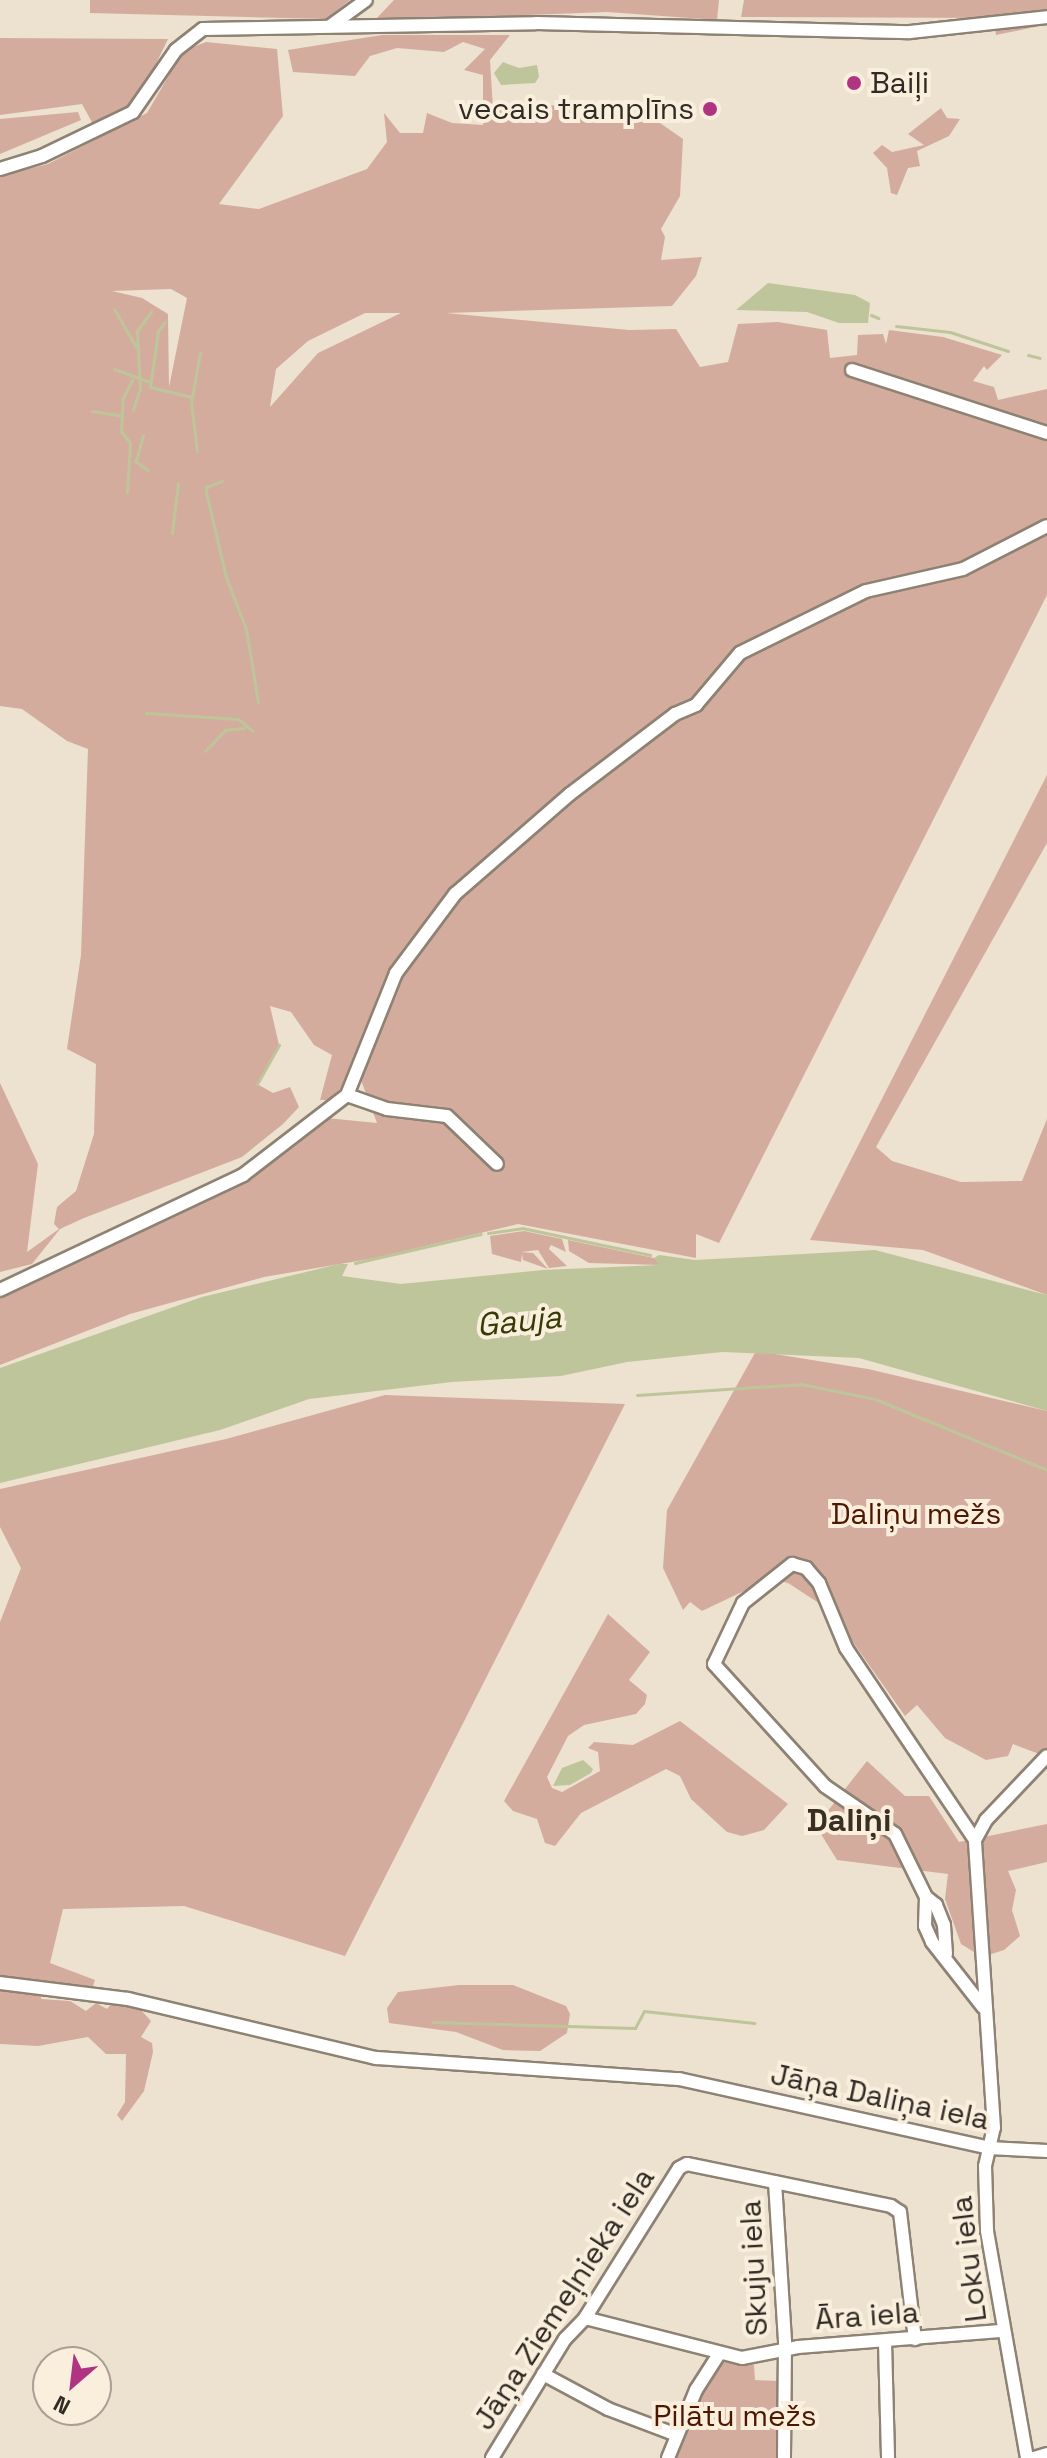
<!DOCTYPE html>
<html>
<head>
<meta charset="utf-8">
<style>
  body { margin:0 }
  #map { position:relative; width:1047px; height:2458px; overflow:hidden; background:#ede1d0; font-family:"Space Grotesk",sans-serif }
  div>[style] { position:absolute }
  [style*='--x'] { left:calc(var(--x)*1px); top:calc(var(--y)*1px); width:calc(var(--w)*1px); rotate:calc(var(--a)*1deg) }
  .green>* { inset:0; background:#d4ac9e }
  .water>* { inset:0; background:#bfc59a }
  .stream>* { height:3px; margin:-1.5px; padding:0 1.5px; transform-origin:1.5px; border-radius:1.5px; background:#bfc59a }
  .roads { filter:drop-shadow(2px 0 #8d8273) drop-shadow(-2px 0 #8d8273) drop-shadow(0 2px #8d8273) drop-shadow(0 -2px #8d8273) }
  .minor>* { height:12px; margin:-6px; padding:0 6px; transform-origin:6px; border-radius:6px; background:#fff }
  .dots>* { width:22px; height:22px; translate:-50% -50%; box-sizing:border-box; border:4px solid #faeedd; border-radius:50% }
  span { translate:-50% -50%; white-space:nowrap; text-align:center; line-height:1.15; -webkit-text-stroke:8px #faeedd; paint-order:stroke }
  .poi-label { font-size:30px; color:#302b25 }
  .left { translate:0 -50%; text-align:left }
  .right { translate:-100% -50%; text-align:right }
  .park-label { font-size:30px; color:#4e1701 }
  .street-label { font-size:30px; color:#302b25 }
  .water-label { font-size:32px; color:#373a05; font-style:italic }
  .neighbourhood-label { font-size:32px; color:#393023; font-weight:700 }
  .north { position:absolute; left:32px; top:2346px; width:80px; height:80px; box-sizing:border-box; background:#faeedd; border:2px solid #a9a093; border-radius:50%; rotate:208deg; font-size:22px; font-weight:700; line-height:32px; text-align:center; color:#302b25 }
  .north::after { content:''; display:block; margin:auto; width:28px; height:36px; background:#b13483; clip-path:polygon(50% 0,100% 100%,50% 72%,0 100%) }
</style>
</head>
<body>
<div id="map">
  <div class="green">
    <div style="clip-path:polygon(90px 0,350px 0,326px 19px,90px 13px)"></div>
    <div style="clip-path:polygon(394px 0,719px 0,717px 20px,607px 12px,374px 21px)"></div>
    <div style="clip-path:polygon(744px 0,1047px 0,1047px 9px,1032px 12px,1035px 27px,996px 35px,993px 18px,741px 17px)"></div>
    <div style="clip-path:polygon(evenodd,382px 35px,510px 35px,490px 60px,493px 109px,578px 104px,607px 120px,660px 123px,683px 139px,680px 196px,661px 229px,665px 237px,661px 260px,702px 257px,696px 276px,672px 306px,446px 313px,629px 330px,676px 329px,700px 367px,728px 362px,738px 324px,778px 322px,827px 330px,830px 358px,857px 355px,858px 335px,883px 334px,886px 344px,889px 330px,943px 337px,1002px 355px,987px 370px,984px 366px,973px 381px,994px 387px,998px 400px,1047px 389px,1047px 595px,719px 1243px,696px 1234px,696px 1258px,518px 1224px,375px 1258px,264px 1277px,130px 1314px,0 1365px,0 1286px,210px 1198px,292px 1148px,326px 1118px,377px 1123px,358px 1072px,328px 1100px,320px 1100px,332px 1055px,314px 1045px,291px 1012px,270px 1006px,279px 1045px,257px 1084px,273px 1093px,290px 1087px,299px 1107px,283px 1124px,242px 1157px,84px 1218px,60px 1229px,32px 1264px,0 1272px,0 1083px,38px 1164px,27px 1252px,59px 1229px,54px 1224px,57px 1207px,76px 1191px,94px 1134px,96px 1064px,67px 1049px,81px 955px,88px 749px,67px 741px,22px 709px,0 706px,0 176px,48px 164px,147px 113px,183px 51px,206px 42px,277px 49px,283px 116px,219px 204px,259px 209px,367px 169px,387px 142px,384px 113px,400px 133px,423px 133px,427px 113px,452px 123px,483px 125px,483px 75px,464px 70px,485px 49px,463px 42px,444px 52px,397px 48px,370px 56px,355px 76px,293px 72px,288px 50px,382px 35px,171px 289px,187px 298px,169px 387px,168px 314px,142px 298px,112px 291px,171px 289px,382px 35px,365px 313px,401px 313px,318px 353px,270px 407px,276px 369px,308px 341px,365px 313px)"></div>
    <div style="clip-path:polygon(0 38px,168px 39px,135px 107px,94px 126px,82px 104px,0 115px)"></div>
    <div style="clip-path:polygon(941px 108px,947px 118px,960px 119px,949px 136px,917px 151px,920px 166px,908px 168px,897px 195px,891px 193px,887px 168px,873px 153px,882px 145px,892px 152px,924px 145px,908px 134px)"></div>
    <div style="clip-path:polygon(78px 112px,81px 120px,0 154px,0 119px)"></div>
    <div style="clip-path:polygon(1047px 775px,1047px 843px,876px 1147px,892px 1161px,961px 1182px,1022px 1181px,1047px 1119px,1047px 1295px,923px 1250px,810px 1240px)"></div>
    <div style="clip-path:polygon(524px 1231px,562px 1239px,566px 1252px,551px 1245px,549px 1249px,567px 1266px,549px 1268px,538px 1250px,521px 1252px,533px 1253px,548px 1269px,523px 1260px,522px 1254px,521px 1262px,492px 1254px,490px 1236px)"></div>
    <div style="clip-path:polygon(568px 1240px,654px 1258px,661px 1265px,589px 1263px,569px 1251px)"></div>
    <div style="clip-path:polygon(756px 1351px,868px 1369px,1047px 1411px,1047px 1757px,1013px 1744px,1008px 1756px,986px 1760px,945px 1738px,917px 1705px,905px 1716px,831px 1611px,788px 1583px,769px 1579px,702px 1611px,690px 1602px,683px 1610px,663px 1568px,667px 1510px)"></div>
    <div style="clip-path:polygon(385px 1395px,625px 1404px,345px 1956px,184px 1906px,63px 1909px,50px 1963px,95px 1980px,91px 1992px,40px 1981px,41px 1999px,70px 2001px,86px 2011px,96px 2003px,107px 2009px,111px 2004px,140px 2009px,151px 2021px,141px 2037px,152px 2043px,153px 2052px,144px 2091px,122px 2121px,117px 2115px,125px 2102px,126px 2054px,106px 2054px,88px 2037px,38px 2046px,0 2044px,0 1622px,21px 1568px,0 1527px,0 1489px,226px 1439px)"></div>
    <div style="clip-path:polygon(608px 1614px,650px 1652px,629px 1680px,647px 1695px,645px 1704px,636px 1714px,584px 1725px,568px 1736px,547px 1777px,552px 1788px,562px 1792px,600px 1771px,598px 1752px,588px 1748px,594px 1742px,633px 1745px,680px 1721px,788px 1804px,764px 1830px,742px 1836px,727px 1832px,691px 1799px,680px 1776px,666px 1769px,581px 1813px,555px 1846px,545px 1843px,537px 1819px,513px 1811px,504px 1801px)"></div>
    <div style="clip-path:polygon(867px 1761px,905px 1796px,929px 1796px,959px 1842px,1047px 1824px,1047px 1862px,1008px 1871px,1016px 1890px,1012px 1910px,1020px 1936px,1004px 1950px,982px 1957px,961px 1944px,945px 1899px,948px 1874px,837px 1860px,816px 1826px)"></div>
    <div style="clip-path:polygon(459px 1985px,513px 1985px,566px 2006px,570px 2014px,567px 2033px,540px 2051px,503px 2050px,456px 2032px,389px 2023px,387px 2008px,398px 1992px)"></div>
    <div style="clip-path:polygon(726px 2362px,754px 2365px,755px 2380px,778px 2381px,779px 2458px,673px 2458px,692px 2419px,699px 2388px,715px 2365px)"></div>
  </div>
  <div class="water">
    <div style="clip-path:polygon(503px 62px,519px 68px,537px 65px,539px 77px,535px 83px,501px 85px,494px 73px)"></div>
    <div style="clip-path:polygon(768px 283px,855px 295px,870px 303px,868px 323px,839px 323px,807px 312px,736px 310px)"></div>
    <div style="clip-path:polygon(875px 1250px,1047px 1295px,1047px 1411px,859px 1358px,722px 1352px,627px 1362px,561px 1376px,452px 1382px,309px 1399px,220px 1430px,0 1483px,0 1368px,202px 1297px,339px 1264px,348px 1264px,342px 1276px,401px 1284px,543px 1270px,659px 1265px,654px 1258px,659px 1255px,695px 1260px)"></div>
    <div style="clip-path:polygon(583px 1760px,593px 1769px,591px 1773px,570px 1785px,553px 1786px,562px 1768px)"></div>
  </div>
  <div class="stream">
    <div style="--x:114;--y:309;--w:44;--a:59.9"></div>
    <div style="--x:871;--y:315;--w:8;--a:23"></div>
    <div style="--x:165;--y:322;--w:11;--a:128"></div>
    <div style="--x:158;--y:331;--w:57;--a:98.1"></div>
    <div style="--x:150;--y:387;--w:43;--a:13.4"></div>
    <div style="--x:896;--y:326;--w:54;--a:6.3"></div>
    <div style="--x:950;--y:332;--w:61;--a:18.1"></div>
    <div style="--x:1028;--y:355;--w:12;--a:14"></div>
    <div style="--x:114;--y:369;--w:37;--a:20"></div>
    <div style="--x:133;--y:410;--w:22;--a:-72"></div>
    <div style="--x:140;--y:389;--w:58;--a:-93"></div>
    <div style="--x:137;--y:331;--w:24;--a:-54"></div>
    <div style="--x:92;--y:411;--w:31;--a:9"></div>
    <div style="--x:197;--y:451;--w:48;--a:-97.1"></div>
    <div style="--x:191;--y:403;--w:51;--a:-79.8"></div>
    <div style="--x:135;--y:461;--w:16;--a:35"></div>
    <div style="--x:136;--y:461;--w:27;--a:-75"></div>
    <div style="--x:222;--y:481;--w:17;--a:159"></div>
    <div style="--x:206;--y:487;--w:5;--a:90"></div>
    <div style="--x:206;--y:492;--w:87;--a:76.8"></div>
    <div style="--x:226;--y:577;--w:56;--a:69"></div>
    <div style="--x:246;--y:629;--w:74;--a:80.7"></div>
    <div style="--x:127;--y:492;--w:49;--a:-86.5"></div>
    <div style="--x:130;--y:443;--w:15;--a:-127"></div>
    <div style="--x:121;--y:431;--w:33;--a:-87"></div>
    <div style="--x:123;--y:398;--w:20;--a:-63"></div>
    <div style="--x:172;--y:533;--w:50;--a:-83.2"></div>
    <div style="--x:146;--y:713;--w:92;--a:3.7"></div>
    <div style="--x:238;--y:719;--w:19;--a:39"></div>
    <div style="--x:205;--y:751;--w:29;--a:-46"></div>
    <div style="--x:225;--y:730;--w:19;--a:-6"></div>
    <div style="--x:257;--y:1084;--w:45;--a:-60.6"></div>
    <div style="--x:488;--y:1233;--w:34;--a:-8"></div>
    <div style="--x:522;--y:1228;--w:131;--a:11.9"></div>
    <div style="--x:355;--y:1263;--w:129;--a:-13"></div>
    <div style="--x:637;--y:1395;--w:164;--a:-3.8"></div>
    <div style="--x:801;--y:1384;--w:76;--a:11.5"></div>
    <div style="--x:875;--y:1399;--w:186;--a:22.4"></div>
    <div style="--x:433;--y:2022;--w:202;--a:1.7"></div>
    <div style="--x:635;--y:2028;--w:19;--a:-62"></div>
    <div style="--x:644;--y:2011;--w:111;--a:6.2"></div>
  </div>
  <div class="roads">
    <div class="minor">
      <div style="--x:330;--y:26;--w:44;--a:-35.8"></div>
      <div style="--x:0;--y:169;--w:44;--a:-17.2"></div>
      <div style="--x:42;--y:156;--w:101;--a:-25.8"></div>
      <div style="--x:133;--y:112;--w:75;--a:-55.3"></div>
      <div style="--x:176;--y:50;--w:34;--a:-38"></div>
      <div style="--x:203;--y:29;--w:333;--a:-1"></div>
      <div style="--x:536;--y:23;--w:374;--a:1.4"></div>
      <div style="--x:910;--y:32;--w:138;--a:-6.2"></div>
      <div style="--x:852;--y:370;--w:205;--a:17.9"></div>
      <div style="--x:347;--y:1095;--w:42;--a:19.3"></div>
      <div style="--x:387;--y:1109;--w:60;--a:6.7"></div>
      <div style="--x:447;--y:1116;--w:69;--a:43.8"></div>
      <div style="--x:0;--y:1290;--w:269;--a:-25.3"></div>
      <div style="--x:243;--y:1175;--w:131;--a:-37.6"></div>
      <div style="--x:347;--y:1095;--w:131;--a:-68.1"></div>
      <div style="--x:396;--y:973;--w:99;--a:-53.2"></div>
      <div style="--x:455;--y:894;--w:152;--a:-41"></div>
      <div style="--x:570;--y:794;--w:132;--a:-37.3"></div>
      <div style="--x:675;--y:714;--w:23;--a:-23"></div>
      <div style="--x:696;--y:705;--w:68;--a:-49.8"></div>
      <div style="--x:740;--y:653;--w:140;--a:-26.2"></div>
      <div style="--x:866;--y:591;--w:99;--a:-12.8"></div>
      <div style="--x:963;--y:569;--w:94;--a:-27.1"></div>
      <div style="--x:926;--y:1897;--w:70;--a:-116.2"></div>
      <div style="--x:895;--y:1834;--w:85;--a:-145.6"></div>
      <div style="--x:825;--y:1786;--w:165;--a:-132.3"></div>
      <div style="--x:714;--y:1664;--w:68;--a:-64.6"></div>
      <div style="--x:743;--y:1603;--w:63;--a:-38.5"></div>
      <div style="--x:792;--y:1564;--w:15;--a:16"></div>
      <div style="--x:806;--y:1568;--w:20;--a:49"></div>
      <div style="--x:819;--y:1583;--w:70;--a:67.4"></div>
      <div style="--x:846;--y:1648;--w:231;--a:56.1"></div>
      <div style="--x:946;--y:1954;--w:29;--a:-94"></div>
      <div style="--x:944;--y:1925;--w:22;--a:-112"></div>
      <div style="--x:936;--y:1905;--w:13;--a:-141"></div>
      <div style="--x:926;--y:1897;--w:29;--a:92"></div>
      <div style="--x:925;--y:1926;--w:17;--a:66"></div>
      <div style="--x:932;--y:1942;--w:83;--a:51.9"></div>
      <div style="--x:0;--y:1983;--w:129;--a:7.1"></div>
      <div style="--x:128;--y:1999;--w:255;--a:13.4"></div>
      <div style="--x:376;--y:2058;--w:304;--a:4"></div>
      <div style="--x:679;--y:2079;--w:318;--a:12.5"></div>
      <div style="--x:989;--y:2148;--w:58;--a:3"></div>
      <div style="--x:775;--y:2182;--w:160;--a:86.4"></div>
      <div style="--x:785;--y:2342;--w:116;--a:90.5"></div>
      <div style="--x:585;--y:2318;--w:162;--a:14.3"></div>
      <div style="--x:742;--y:2358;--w:57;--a:-11.1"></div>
      <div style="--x:798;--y:2347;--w:206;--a:-4.5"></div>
      <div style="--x:885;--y:2342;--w:116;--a:88.5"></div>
      <div style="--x:543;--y:2374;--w:74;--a:28.3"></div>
      <div style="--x:608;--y:2409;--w:74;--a:20.6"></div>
      <div style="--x:492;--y:2458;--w:140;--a:-58.5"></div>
      <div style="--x:565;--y:2339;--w:29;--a:-46"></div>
      <div style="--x:585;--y:2318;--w:177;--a:-57.9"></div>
      <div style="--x:679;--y:2168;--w:9;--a:-27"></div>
      <div style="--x:687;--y:2164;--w:208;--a:11.6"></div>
      <div style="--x:891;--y:2206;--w:11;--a:34"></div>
      <div style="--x:900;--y:2212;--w:128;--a:83.3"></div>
      <div style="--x:668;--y:2458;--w:74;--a:-67.6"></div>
      <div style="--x:696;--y:2390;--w:43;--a:-57.4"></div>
      <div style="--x:1027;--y:2458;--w:231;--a:-100"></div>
      <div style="--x:987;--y:2230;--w:64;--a:-91.8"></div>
      <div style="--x:985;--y:2166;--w:39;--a:-77"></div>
      <div style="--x:994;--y:2128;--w:289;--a:-93.8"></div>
      <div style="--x:975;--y:1840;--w:23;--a:-61"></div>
      <div style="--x:986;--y:1820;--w:88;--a:-46.4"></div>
      <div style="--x:1034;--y:2458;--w:14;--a:-17"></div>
    </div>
  </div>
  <div class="dots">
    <div style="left:854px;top:83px;background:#b13483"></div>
    <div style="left:710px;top:109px;background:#b13483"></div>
  </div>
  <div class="poi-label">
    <span class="left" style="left:870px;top:83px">Baiļi</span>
    <span class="right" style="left:694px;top:109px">vecais tramplīns</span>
  </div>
  <div class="park-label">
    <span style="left:916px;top:1514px">Daliņu mežs</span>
    <span style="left:735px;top:2416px">Pilātu mežs</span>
  </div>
  <div class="street-label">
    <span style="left:880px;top:2097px;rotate:12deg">Jāņa Daliņa iela</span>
    <span style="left:969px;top:2259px;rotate:-97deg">Loku iela</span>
    <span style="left:754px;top:2268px;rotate:-93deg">Skuju iela</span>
    <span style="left:564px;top:2299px;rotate:-57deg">Jāņa Ziemeļnieka iela</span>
    <span style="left:867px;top:2316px;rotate:-4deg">Āra iela</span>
  </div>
  <div class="water-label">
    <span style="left:519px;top:1321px;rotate:-6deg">Gauja</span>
  </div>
  <div class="neighbourhood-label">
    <span style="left:849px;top:1820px">Daliņi</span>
  </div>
  <div class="north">N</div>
</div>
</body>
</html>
